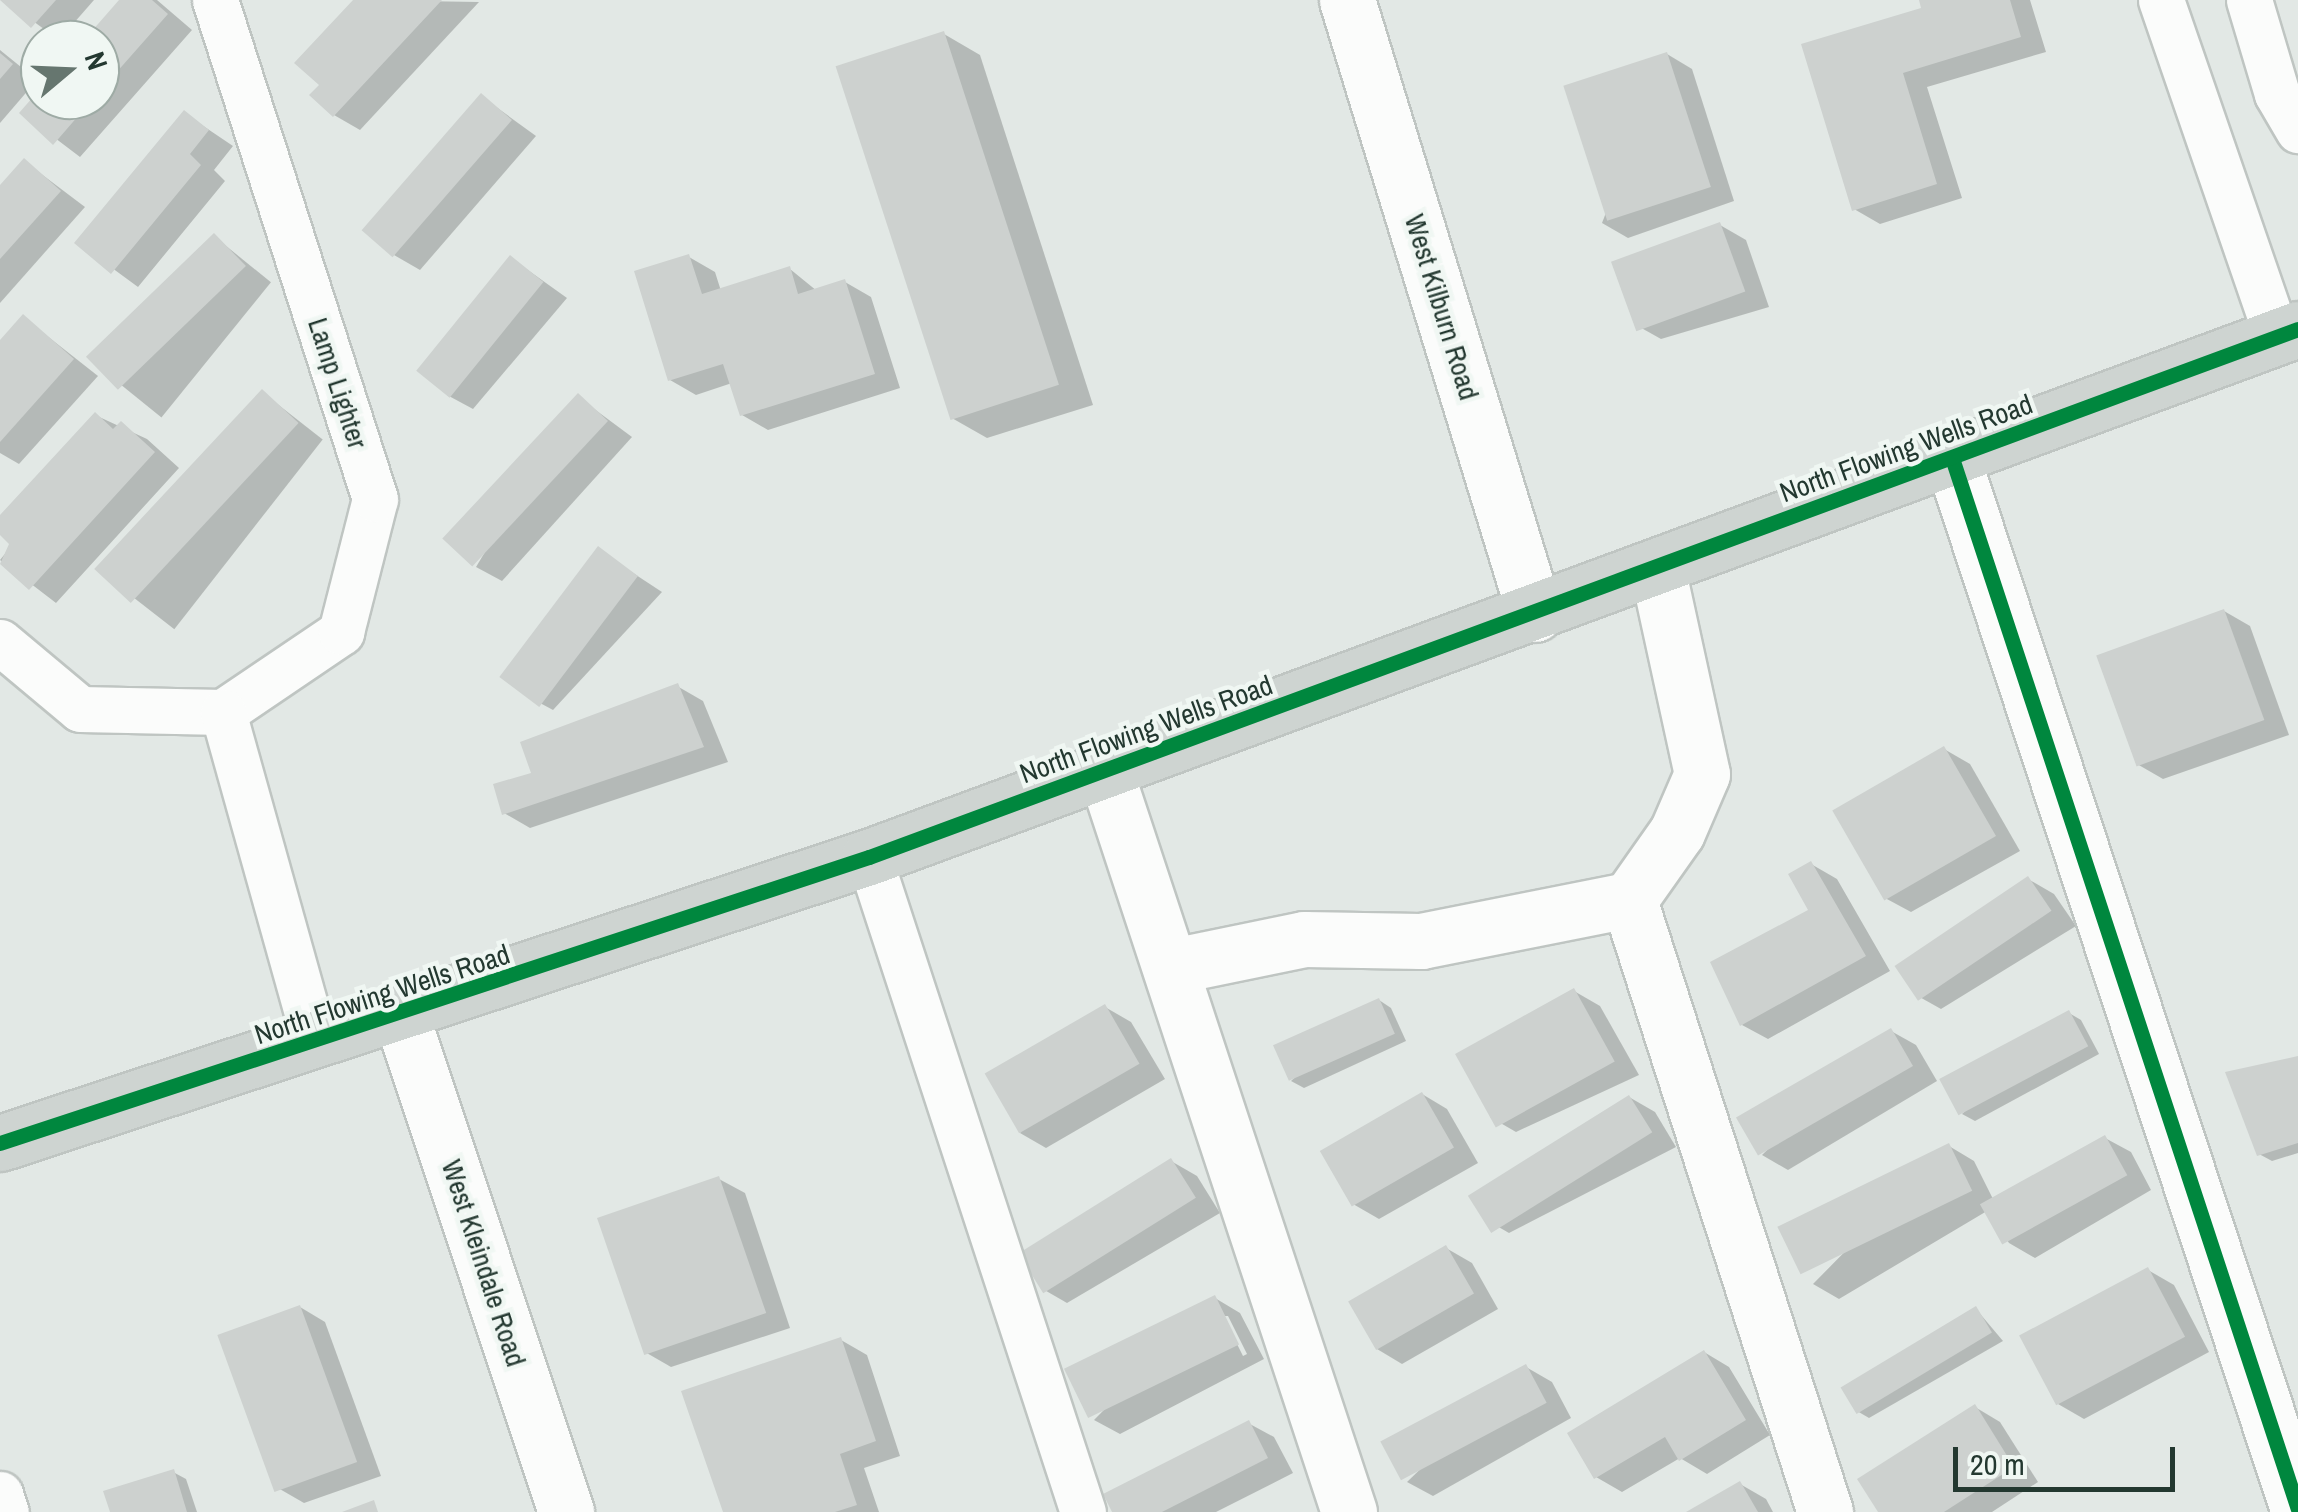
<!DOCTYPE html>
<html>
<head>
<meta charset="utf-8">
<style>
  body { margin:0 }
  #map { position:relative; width:2298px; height:1512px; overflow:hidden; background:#e2e8e5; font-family:"Archivo Narrow",sans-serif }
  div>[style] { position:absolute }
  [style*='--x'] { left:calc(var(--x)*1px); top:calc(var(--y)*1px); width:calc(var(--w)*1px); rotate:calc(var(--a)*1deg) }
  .shadow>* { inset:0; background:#0003; transform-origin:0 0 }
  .building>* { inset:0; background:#cdd1cf; transform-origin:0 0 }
  .roads { filter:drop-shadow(2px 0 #bfc5c2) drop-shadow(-2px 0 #bfc5c2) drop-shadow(0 2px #bfc5c2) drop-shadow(0 -2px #bfc5c2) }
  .service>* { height:45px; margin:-22.5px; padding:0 22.5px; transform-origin:22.5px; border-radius:22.5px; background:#fbfcfb }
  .minor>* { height:55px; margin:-27.5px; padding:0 27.5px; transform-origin:27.5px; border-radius:27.5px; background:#fbfcfb }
  .primary>* { height:55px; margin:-27.5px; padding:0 27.5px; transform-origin:27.5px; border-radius:27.5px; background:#ced4d1 }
  .cycleway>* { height:15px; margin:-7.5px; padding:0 7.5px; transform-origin:7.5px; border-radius:7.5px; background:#00873e }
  span { translate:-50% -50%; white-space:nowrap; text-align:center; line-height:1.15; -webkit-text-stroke:9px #f0f7f3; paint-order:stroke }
  .street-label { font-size:28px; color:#233830 }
  .north { position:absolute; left:20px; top:20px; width:100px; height:100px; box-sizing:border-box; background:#f0f7f3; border:2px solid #9eaba5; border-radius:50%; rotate:71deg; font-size:28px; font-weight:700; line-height:40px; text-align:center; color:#233830 }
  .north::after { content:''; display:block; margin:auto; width:35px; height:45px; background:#66766f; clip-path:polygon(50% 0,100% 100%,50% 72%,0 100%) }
  .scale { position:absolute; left:1953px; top:1447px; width:222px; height:45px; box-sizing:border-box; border:5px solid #233830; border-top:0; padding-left:12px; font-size:30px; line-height:35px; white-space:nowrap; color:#233830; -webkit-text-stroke:8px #f0f7f3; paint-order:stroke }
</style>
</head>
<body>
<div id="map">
  <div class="shadow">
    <div style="clip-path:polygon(4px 0,94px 0,59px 40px)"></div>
    <div style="clip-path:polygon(123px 0,157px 0,192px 30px,80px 157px,22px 113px,40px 93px,40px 100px,100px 100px,100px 40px,87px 40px)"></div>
    <div style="clip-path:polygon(356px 0,479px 2px,360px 130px,334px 115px,322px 85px)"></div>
    <div style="clip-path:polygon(1921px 0,2030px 0,2046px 52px,1927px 87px,1962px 198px,1880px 224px,1854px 209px,1924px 9px)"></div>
    <div style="clip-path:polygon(944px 34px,980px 55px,1093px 405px,987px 438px,950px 417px)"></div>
    <div style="clip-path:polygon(0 50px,37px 80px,0 123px)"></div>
    <div style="clip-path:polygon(1667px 54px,1692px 69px,1734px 201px,1628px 238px,1602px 223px)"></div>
    <div style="clip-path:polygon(481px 96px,536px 136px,420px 270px,394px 255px)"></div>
    <div style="clip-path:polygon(184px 113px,233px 146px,214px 170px,225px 181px,138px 287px,78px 243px)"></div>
    <div style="clip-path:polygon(24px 161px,85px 207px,0 303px,0 189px)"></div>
    <div style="clip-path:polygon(1720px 225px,1746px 240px,1769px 307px,1661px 339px,1636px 325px)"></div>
    <div style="left:215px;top:237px;width:72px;height:174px;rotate:39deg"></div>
    <div style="clip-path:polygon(689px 257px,715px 272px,721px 291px,790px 269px,817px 291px,845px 282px,871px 297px,900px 388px,768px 430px,742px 415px,732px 383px,696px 395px,670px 380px)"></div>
    <div style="clip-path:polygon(511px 258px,567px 298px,473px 409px,447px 395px)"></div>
    <div style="clip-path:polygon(23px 317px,98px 376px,19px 464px,0 453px,0 343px)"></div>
    <div style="left:262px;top:392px;width:77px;height:241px;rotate:38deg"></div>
    <div style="clip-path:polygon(578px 397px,632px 437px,502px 581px,476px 567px)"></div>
    <div style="clip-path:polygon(95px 415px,147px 439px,179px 468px,56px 603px,0 560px,13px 544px,0 532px,0 519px)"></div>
    <div style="clip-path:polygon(598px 550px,662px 592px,553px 710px,527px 696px)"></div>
    <div style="clip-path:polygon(2224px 611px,2250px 626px,2289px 735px,2163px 779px,2137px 764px)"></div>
    <div style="clip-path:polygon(677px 686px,703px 701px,728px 762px,530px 828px,504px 813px,534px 775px)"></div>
    <div style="clip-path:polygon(1944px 749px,1970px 764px,2020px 851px,1911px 912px,1885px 898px)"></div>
    <div style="clip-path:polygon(1811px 864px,1837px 879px,1890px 971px,1768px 1039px,1742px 1025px,1812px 911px)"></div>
    <div style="clip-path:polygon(2028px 879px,2054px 894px,2076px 926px,1941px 1009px,1916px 995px)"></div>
    <div style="clip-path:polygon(1574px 991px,1600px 1006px,1639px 1075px,1516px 1132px,1490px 1117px)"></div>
    <div style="clip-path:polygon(1379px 1000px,1391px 1008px,1406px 1041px,1304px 1088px,1291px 1081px)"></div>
    <div style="clip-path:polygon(1105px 1007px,1131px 1022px,1165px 1079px,1046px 1148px,1020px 1133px)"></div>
    <div style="clip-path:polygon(2069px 1013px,2081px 1020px,2099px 1054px,1975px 1121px,1962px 1114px)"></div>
    <div style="clip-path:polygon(1891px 1031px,1916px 1045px,1937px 1081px,1788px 1170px,1762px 1155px)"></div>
    <div style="clip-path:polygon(2298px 1058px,2298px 1153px,2272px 1161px,2259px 1154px)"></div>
    <div style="clip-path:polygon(1422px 1094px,1447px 1109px,1478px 1163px,1379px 1219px,1353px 1204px)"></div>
    <div style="clip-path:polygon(1629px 1097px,1655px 1112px,1676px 1147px,1509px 1233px,1483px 1218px)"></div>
    <div style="clip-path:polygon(2105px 1138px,2131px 1152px,2151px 1190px,2035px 1258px,2009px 1243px,1987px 1211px,1839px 1299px,1813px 1284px,1949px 1146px,1974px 1161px,1995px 1203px)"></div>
    <div style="clip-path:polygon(1171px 1161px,1197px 1176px,1220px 1213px,1067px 1303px,1041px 1288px)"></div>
    <div style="clip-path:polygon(719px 1179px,745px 1193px,790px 1328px,671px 1367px,645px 1352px)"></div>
    <div style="clip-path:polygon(1446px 1248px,1472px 1263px,1498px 1309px,1402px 1364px,1377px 1349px)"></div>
    <div style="clip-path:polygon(2148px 1270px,2174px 1285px,2209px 1352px,2084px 1419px,2058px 1404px)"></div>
    <div style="clip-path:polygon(evenodd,1215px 1298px,1240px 1313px,1264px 1359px,1120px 1434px,1094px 1420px,1215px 1298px,1223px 1316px,1228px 1316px,1247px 1354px,1243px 1356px,1223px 1316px)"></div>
    <div style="clip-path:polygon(300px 1307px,325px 1322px,381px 1476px,304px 1503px,278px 1488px)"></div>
    <div style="clip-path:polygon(1976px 1309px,2003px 1341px,1869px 1418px,1857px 1411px)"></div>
    <div style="clip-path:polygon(841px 1340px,867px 1355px,900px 1456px,864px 1468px,879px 1512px,725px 1512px)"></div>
    <div style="clip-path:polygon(1704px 1352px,1729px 1367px,1770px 1435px,1707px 1474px,1680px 1458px,1622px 1492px,1596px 1477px)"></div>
    <div style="clip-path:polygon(1526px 1367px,1552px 1382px,1571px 1418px,1433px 1496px,1407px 1482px)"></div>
    <div style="clip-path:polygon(1975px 1407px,2000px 1422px,2038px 1482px,1992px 1512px,1881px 1512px)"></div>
    <div style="clip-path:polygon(1248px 1423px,1274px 1437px,1293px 1473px,1216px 1512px,1115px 1512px)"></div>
    <div style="clip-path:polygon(173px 1472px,186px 1479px,197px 1512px,112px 1512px)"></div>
    <div style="clip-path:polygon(1740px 1484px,1766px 1499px,1773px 1512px,1691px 1512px)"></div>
  </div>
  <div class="building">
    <div style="clip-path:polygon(0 0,56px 0,31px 28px)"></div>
    <div style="clip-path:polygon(119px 0,152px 0,168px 14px,100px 91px,100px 40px,84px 40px)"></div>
    <div style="clip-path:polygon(353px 0,442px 0,333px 117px,309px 95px,319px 85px,294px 63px)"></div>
    <div style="clip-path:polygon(1919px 0,2010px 0,2021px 37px,1903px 73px,1937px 184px,1852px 211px,1801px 44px,1921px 8px)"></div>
    <div style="left:944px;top:31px;width:372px;height:114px;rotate:72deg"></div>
    <div style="left:1667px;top:52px;width:142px;height:109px;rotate:72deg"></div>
    <div style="clip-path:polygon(0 53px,13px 64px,0 79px)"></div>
    <div style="clip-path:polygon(40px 89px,40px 100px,92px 100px,53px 145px,19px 113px)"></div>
    <div style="left:481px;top:93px;width:41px;height:182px;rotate:41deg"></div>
    <div style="clip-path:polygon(184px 110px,209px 130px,190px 154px,201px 165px,111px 274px,74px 243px)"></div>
    <div style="clip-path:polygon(24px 158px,61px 191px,0 259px,0 185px)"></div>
    <div style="left:1720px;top:222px;width:74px;height:116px;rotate:70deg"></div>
    <div style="left:214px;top:233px;width:46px;height:178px;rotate:46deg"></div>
    <div style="clip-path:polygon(689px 254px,702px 294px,790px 266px,798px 294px,845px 279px,875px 374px,740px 416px,723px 364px,668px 381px,634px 271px)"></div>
    <div style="left:510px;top:255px;width:43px;height:149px;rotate:39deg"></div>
    <div style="clip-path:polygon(23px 314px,74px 359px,0 442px,0 340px)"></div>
    <div style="left:262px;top:389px;width:50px;height:246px;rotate:43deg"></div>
    <div style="left:578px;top:393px;width:41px;height:199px;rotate:43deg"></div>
    <div style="clip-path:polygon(95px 412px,113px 429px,121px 421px,155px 452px,29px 590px,0 564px,9px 544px,0 535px,0 515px)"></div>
    <div style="left:598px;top:546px;width:50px;height:164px;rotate:37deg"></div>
    <div style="left:2224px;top:609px;width:118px;height:136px;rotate:70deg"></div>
    <div style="clip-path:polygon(678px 683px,704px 747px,502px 815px,493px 784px,531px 773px,520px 742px)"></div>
    <div style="left:1944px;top:746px;width:104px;height:129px;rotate:60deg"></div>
    <div style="clip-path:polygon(1811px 861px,1866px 956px,1740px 1026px,1710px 962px,1808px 910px,1788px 874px)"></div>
    <div style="left:2028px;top:876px;width:42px;height:161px;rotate:56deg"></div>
    <div style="left:1574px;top:988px;width:84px;height:136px;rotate:61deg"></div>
    <div style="left:1379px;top:998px;width:39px;height:116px;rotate:66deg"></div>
    <div style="left:1105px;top:1004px;width:69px;height:139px;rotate:60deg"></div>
    <div style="left:2069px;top:1010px;width:41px;height:147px;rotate:62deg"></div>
    <div style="left:1891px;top:1028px;width:44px;height:179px;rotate:60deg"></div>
    <div style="clip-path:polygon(2298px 1056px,2298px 1143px,2257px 1156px,2225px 1072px)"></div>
    <div style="left:1422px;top:1092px;width:64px;height:118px;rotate:60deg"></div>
    <div style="left:1629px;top:1095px;width:44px;height:190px;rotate:58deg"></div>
    <div style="left:2105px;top:1135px;width:46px;height:143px;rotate:61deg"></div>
    <div style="left:1949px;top:1143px;width:53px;height:191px;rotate:64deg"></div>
    <div style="left:1171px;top:1158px;width:47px;height:180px;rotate:58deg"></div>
    <div style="left:719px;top:1176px;width:145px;height:129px;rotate:71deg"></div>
    <div style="left:1446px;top:1245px;width:56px;height:113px;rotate:60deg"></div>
    <div style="left:2148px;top:1267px;width:79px;height:146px;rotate:62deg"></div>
    <div style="left:1215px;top:1295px;width:55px;height:168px;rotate:64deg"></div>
    <div style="left:300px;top:1305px;width:167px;height:88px;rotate:70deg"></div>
    <div style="left:1976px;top:1306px;width:31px;height:158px;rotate:59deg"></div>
    <div style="clip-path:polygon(841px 1337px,876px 1441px,840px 1454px,857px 1505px,835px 1512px,723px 1512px,681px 1391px)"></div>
    <div style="clip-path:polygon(1704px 1350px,1746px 1420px,1679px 1461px,1665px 1437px,1594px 1479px,1567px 1433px)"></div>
    <div style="left:1526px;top:1364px;width:44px;height:165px;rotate:62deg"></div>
    <div style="clip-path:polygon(1975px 1404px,2014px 1467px,1944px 1512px,1878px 1512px,1857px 1479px)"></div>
    <div style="clip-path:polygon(1249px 1420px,1268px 1458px,1162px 1512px,1112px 1512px,1103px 1494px)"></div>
    <div style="clip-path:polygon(174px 1469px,187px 1512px,110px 1512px,103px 1491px)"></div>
    <div style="clip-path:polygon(1740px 1481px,1758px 1512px,1686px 1512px)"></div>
    <div style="clip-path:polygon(374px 1500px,378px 1512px,342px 1512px)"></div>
  </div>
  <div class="roads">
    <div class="service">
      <div style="--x:2161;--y:0;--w:356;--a:71"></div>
      <div style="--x:2249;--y:0;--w:98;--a:73.4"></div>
      <div style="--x:2277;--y:94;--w:42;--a:59.7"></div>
      <div style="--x:0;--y:642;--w:104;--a:39.9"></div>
      <div style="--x:80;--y:709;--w:143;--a:1.2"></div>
      <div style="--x:223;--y:712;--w:143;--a:-34.1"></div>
      <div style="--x:341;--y:632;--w:137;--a:-75.7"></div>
      <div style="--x:375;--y:499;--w:524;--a:-107.78"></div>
      <div style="--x:223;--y:712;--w:343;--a:74.4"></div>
      <div style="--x:869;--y:857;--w:689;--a:71.91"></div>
      <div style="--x:0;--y:1494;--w:19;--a:72"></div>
    </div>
    <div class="minor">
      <div style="--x:1347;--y:0;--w:642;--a:72.98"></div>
      <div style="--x:1952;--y:458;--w:1106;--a:71.78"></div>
      <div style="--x:1105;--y:771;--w:780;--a:71.77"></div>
      <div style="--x:1629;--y:900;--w:643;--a:72.24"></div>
      <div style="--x:1173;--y:966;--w:134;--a:-11.6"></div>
      <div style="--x:1304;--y:939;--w:117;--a:1"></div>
      <div style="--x:1421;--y:941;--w:212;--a:-11.2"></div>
      <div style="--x:1629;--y:900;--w:83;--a:-54.8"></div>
      <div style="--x:1677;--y:832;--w:63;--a:-66.7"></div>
      <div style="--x:1702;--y:774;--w:212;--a:-102.3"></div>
      <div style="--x:401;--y:1015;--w:524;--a:71.63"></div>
    </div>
    <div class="primary">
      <div style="--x:0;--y:1143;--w:915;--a:-18.22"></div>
      <div style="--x:869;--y:857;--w:1523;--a:-20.28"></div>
    </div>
  </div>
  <div class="cycleway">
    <div style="--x:1952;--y:458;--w:1106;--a:71.78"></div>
    <div style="--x:0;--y:1143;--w:915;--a:-18.22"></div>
    <div style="--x:869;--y:857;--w:1523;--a:-20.28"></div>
  </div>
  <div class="street-label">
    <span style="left:1442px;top:307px;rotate:73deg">West Kilburn Road</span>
    <span style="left:338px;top:383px;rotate:72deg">Lamp Lighter</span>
    <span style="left:1906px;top:448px;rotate:-20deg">North Flowing Wells Road</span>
    <span style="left:1146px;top:729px;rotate:-20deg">North Flowing Wells Road</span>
    <span style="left:382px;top:994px;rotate:-18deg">North Flowing Wells Road</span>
    <span style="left:484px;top:1263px;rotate:72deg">West Kleindale Road</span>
  </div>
  <div class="north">N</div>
  <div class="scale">20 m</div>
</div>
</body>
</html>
